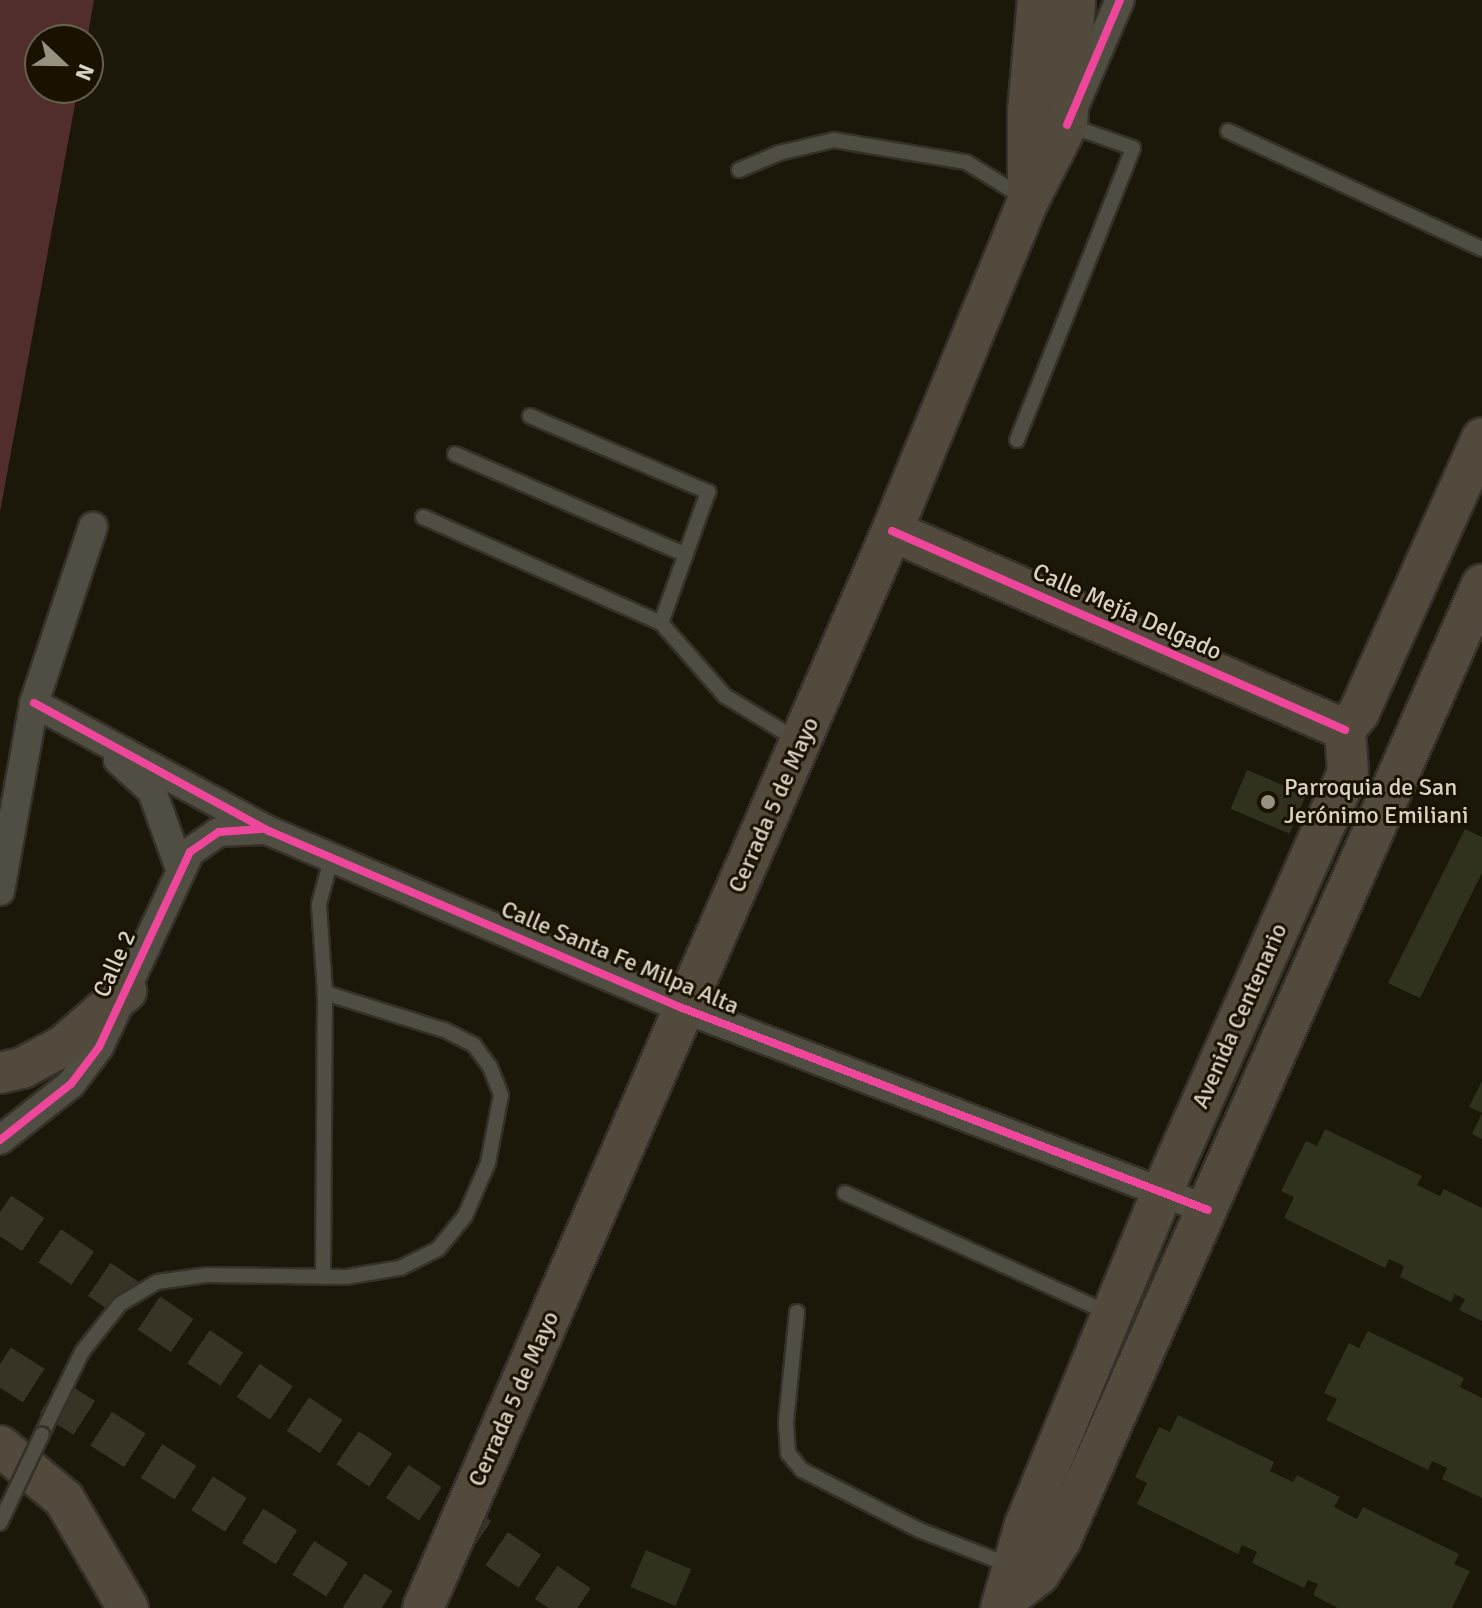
<!DOCTYPE html>
<html>
<head>
<meta charset="utf-8">
<style>
  body { margin:0 }
  #map { position:relative; width:1482px; height:1608px; overflow:hidden; background:#1b1709; font-family:Signika,sans-serif }
  div>[style] { position:absolute }
  [style*='--x'] { left:calc(var(--x)*1px); top:calc(var(--y)*1px); width:calc(var(--w)*1px); rotate:calc(var(--a)*1deg) }
  .green>* { inset:0; background:#512e2b }
  .building>* { inset:0; background:#313120; transform-origin:0 0 }
  .secondary-tunnel>* { height:40px; margin-top:-20px; transform-origin:0; background:repeating-linear-gradient(90deg,#373325 0 40px,transparent 0 60px) }
  .roads { filter:drop-shadow(2px 0 #353128) drop-shadow(-2px 0 #353128) drop-shadow(0 2px #353128) drop-shadow(0 -2px #353128) }
  .lane>* { height:14px; margin:-7px; padding:0 7px; transform-origin:7px; border-radius:7px; background:#504d42 }
  .street>* { height:28px; margin:-14px; padding:0 14px; transform-origin:14px; border-radius:14px; background:#504d42 }
  .secondary>* { height:40px; margin:-20px; padding:0 20px; transform-origin:20px; border-radius:20px; background:#514a3d }
  .bridges { filter:drop-shadow(2px 0 #353128) drop-shadow(-2px 0 #353128) drop-shadow(0 2px #353128) drop-shadow(0 -2px #353128) }
  .lane-bridge>* { height:14px; margin:-7px; padding:0 7px; transform-origin:7px; border-radius:7px; background:#504d42 }
  .cycleway>* { height:8px; margin:-4px; padding:0 4px; transform-origin:4px; border-radius:4px; background:#ed469a }
  .dots>* { width:22px; height:22px; translate:-50% -50%; box-sizing:border-box; border:4px solid #1a1200; border-radius:50% }
  span { translate:-50% -50%; white-space:nowrap; text-align:center; line-height:1.15; -webkit-text-stroke:6px #1a1200; paint-order:stroke }
  .street-label { font-size:24px; color:#d8d2c2 }
  .poi-label { font-size:24px; color:#d8d2c2 }
  .left { translate:0 -50%; text-align:left }
  .north { position:absolute; left:24px; top:24px; width:80px; height:80px; box-sizing:border-box; background:#1a1200; border:2px solid #665f4e; border-radius:50%; rotate:112deg; font-size:22px; font-weight:700; line-height:32px; text-align:center; color:#d8d2c2 }
  .north::after { content:''; display:block; margin:auto; width:28px; height:36px; background:#969181; clip-path:polygon(50% 0,100% 100%,50% 72%,0 100%) }
</style>
</head>
<body>
<div id="map">
  <div class="green">
    <div style="clip-path:polygon(0 0,94px 0,87px 40px,40px 40px,40px 88px,78px 88px,0 512px)"></div>
  </div>
  <div class="building">
    <div style="left:1247px;top:770px;width:64px;height:42px;rotate:23deg"></div>
    <div style="clip-path:polygon(1465px 829px,1482px 837px,1482px 873px,1420px 998px,1388px 983px)"></div>
    <div style="clip-path:polygon(1482px 1081px,1482px 1139px,1472px 1134px,1482px 1113px,1469px 1107px)"></div>
    <div style="clip-path:polygon(1325px 1129px,1422px 1176px,1417px 1185px,1440px 1196px,1444px 1189px,1482px 1208px,1482px 1321px,1459px 1310px,1465px 1299px,1455px 1294px,1451px 1302px,1400px 1277px,1404px 1266px,1389px 1259px,1385px 1268px,1284px 1218px,1294px 1197px,1281px 1191px,1306px 1141px,1317px 1146px)"></div>
    <div style="clip-path:polygon(1368px 1331px,1464px 1378px,1460px 1387px,1482px 1398px,1482px 1498px,1442px 1479px,1447px 1468px,1432px 1461px,1428px 1470px,1326px 1420px,1337px 1399px,1324px 1393px,1349px 1343px,1359px 1348px)"></div>
    <div style="clip-path:polygon(1178px 1415px,1274px 1462px,1270px 1471px,1293px 1482px,1297px 1475px,1340px 1497px,1334px 1507px,1357px 1519px,1363px 1507px,1459px 1554px,1454px 1564px,1470px 1571px,1452px 1608px,1338px 1608px,1313px 1595px,1318px 1584px,1308px 1580px,1304px 1588px,1252px 1563px,1257px 1552px,1242px 1545px,1238px 1554px,1137px 1504px,1147px 1483px,1135px 1477px,1159px 1427px,1170px 1432px)"></div>
    <div style="left:646px;top:1550px;width:49px;height:40px;rotate:23deg"></div>
  </div>
  <div class="secondary-tunnel">
    <div style="--x:0;--y:1212;--w:706;--a:34.14"></div>
    <div style="--x:0;--y:1364;--w:453;--a:32.6"></div>
  </div>
  <div class="roads">
    <div class="lane">
      <div style="--x:1228;--y:131;--w:280;--a:24.9"></div>
      <div style="--x:739;--y:170;--w:43;--a:-23"></div>
      <div style="--x:779;--y:153;--w:57;--a:-13.3"></div>
      <div style="--x:834;--y:140;--w:134;--a:9.5"></div>
      <div style="--x:966;--y:162;--w:65;--a:31.7"></div>
      <div style="--x:530;--y:416;--w:194;--a:23.1"></div>
      <div style="--x:708;--y:492;--w:139;--a:109.7"></div>
      <div style="--x:1017;--y:440;--w:314;--a:-68.3"></div>
      <div style="--x:1133;--y:148;--w:66;--a:-160.5"></div>
      <div style="--x:455;--y:454;--w:252;--a:23.6"></div>
      <div style="--x:423;--y:517;--w:261;--a:24"></div>
      <div style="--x:661;--y:623;--w:97;--a:48.8"></div>
      <div style="--x:725;--y:696;--w:84;--a:31.4"></div>
      <div style="--x:845;--y:1193;--w:289;--a:24.5"></div>
      <div style="--x:323;--y:1277;--w:284;--a:-89.6"></div>
      <div style="--x:325;--y:993;--w:89;--a:-93.9"></div>
      <div style="--x:319;--y:904;--w:50;--a:-74.8"></div>
      <div style="--x:797;--y:1312;--w:112;--a:95.7"></div>
      <div style="--x:786;--y:1423;--w:30;--a:86"></div>
      <div style="--x:788;--y:1453;--w:22;--a:51"></div>
      <div style="--x:802;--y:1470;--w:131;--a:27.1"></div>
      <div style="--x:919;--y:1530;--w:100;--a:21.2"></div>
      <div style="--x:42;--y:1434;--w:91;--a:-64"></div>
      <div style="--x:82;--y:1352;--w:61;--a:-51.6"></div>
      <div style="--x:120;--y:1304;--w:43;--a:-30.7"></div>
      <div style="--x:157;--y:1282;--w:50;--a:-8"></div>
      <div style="--x:207;--y:1275;--w:139;--a:0.8"></div>
      <div style="--x:346;--y:1277;--w:55;--a:-9.5"></div>
      <div style="--x:400;--y:1268;--w:42;--a:-26.6"></div>
      <div style="--x:438;--y:1249;--w:43;--a:-50.7"></div>
      <div style="--x:465;--y:1216;--w:58;--a:-66.5"></div>
      <div style="--x:488;--y:1163;--w:69;--a:-79.2"></div>
      <div style="--x:501;--y:1095;--w:30;--a:-111"></div>
      <div style="--x:490;--y:1067;--w:27;--a:-126"></div>
      <div style="--x:474;--y:1045;--w:34;--a:-153"></div>
      <div style="--x:444;--y:1030;--w:125;--a:-162.7"></div>
    </div>
    <div class="street">
      <div style="--x:1076;--y:102;--w:111;--a:-66.7"></div>
      <div style="--x:34;--y:703;--w:268;--a:28.6"></div>
      <div style="--x:269;--y:831;--w:452;--a:23.2"></div>
      <div style="--x:685;--y:1009;--w:560;--a:21.02"></div>
      <div style="--x:118;--y:760;--w:46;--a:42.4"></div>
      <div style="--x:152;--y:791;--w:80;--a:70.2"></div>
      <div style="--x:0;--y:891;--w:191;--a:-79.7"></div>
      <div style="--x:34;--y:703;--w:186;--a:-71.5"></div>
      <div style="--x:0;--y:1140;--w:90;--a:-38.3"></div>
      <div style="--x:71;--y:1084;--w:46;--a:-52.9"></div>
      <div style="--x:99;--y:1047;--w:215;--a:-65"></div>
      <div style="--x:190;--y:852;--w:35;--a:-35"></div>
      <div style="--x:219;--y:832;--w:45;--a:-2.5"></div>
    </div>
    <div class="secondary">
      <div style="--x:1028;--y:196;--w:85;--a:-90"></div>
      <div style="--x:1028;--y:111;--w:111;--a:-84.9"></div>
      <div style="--x:892;--y:531;--w:495;--a:23.7"></div>
      <div style="--x:0;--y:1073;--w:23;--a:-13"></div>
      <div style="--x:22;--y:1068;--w:47;--a:-28.2"></div>
      <div style="--x:63;--y:1046;--w:84;--a:-41.1"></div>
      <div style="--x:0;--y:1446;--w:83;--a:39.6"></div>
      <div style="--x:64;--y:1499;--w:126;--a:59.6"></div>
      <div style="--x:1004;--y:1601;--w:44;--a:-37.6"></div>
      <div style="--x:1039;--y:1574;--w:41;--a:-57.8"></div>
      <div style="--x:1061;--y:1539;--w:1043;--a:-66.19"></div>
      <div style="--x:423;--y:1608;--w:1175;--a:-66.47"></div>
      <div style="--x:892;--y:531;--w:357;--a:-67.6"></div>
      <div style="--x:1028;--y:201;--w:85;--a:-62.8"></div>
      <div style="--x:1067;--y:125;--w:125;--a:-86.3"></div>
      <div style="--x:1001;--y:1608;--w:86;--a:-73.9"></div>
      <div style="--x:1025;--y:1525;--w:360;--a:-67.6"></div>
      <div style="--x:1162;--y:1192;--w:459;--a:-66.1"></div>
      <div style="--x:1348;--y:772;--w:42;--a:-94.1"></div>
      <div style="--x:1345;--y:730;--w:23;--a:-52"></div>
      <div style="--x:1359;--y:712;--w:300;--a:-65.8"></div>
    </div>
  </div>
  <div class="bridges">
    <div class="lane-bridge">
      <div style="--x:0;--y:1523;--w:98;--a:-64.7"></div>
    </div>
  </div>
  <div class="cycleway">
    <div style="--x:1067;--y:125;--w:136;--a:-67"></div>
    <div style="--x:892;--y:531;--w:495;--a:23.7"></div>
    <div style="--x:34;--y:703;--w:268;--a:28.6"></div>
    <div style="--x:269;--y:831;--w:452;--a:23.2"></div>
    <div style="--x:685;--y:1009;--w:560;--a:21.02"></div>
    <div style="--x:0;--y:1140;--w:90;--a:-38.3"></div>
    <div style="--x:71;--y:1084;--w:46;--a:-52.9"></div>
    <div style="--x:99;--y:1047;--w:215;--a:-65"></div>
    <div style="--x:190;--y:852;--w:35;--a:-35"></div>
    <div style="--x:219;--y:832;--w:42;--a:-4.1"></div>
  </div>
  <div class="dots">
    <div style="left:1268px;top:802px;background:#969181"></div>
  </div>
  <div class="street-label">
    <span style="left:1127px;top:612px;rotate:24deg">Calle Mejía Delgado</span>
    <span style="left:774px;top:805px;rotate:-66deg">Cerrada 5 de Mayo</span>
    <span style="left:620px;top:958px;rotate:23deg">Calle Santa Fe Milpa Alta</span>
    <span style="left:115px;top:964px;rotate:-66deg">Calle 2</span>
    <span style="left:1240px;top:1016px;rotate:-66deg">Avenida Centenario</span>
    <span style="left:514px;top:1399px;rotate:-66deg">Cerrada 5 de Mayo</span>
  </div>
  <div class="poi-label">
    <span class="left" style="left:1284px;top:802px">Parroquia de San<br>Jerónimo Emiliani</span>
  </div>
  <div class="north">N</div>
</div>
</body>
</html>
